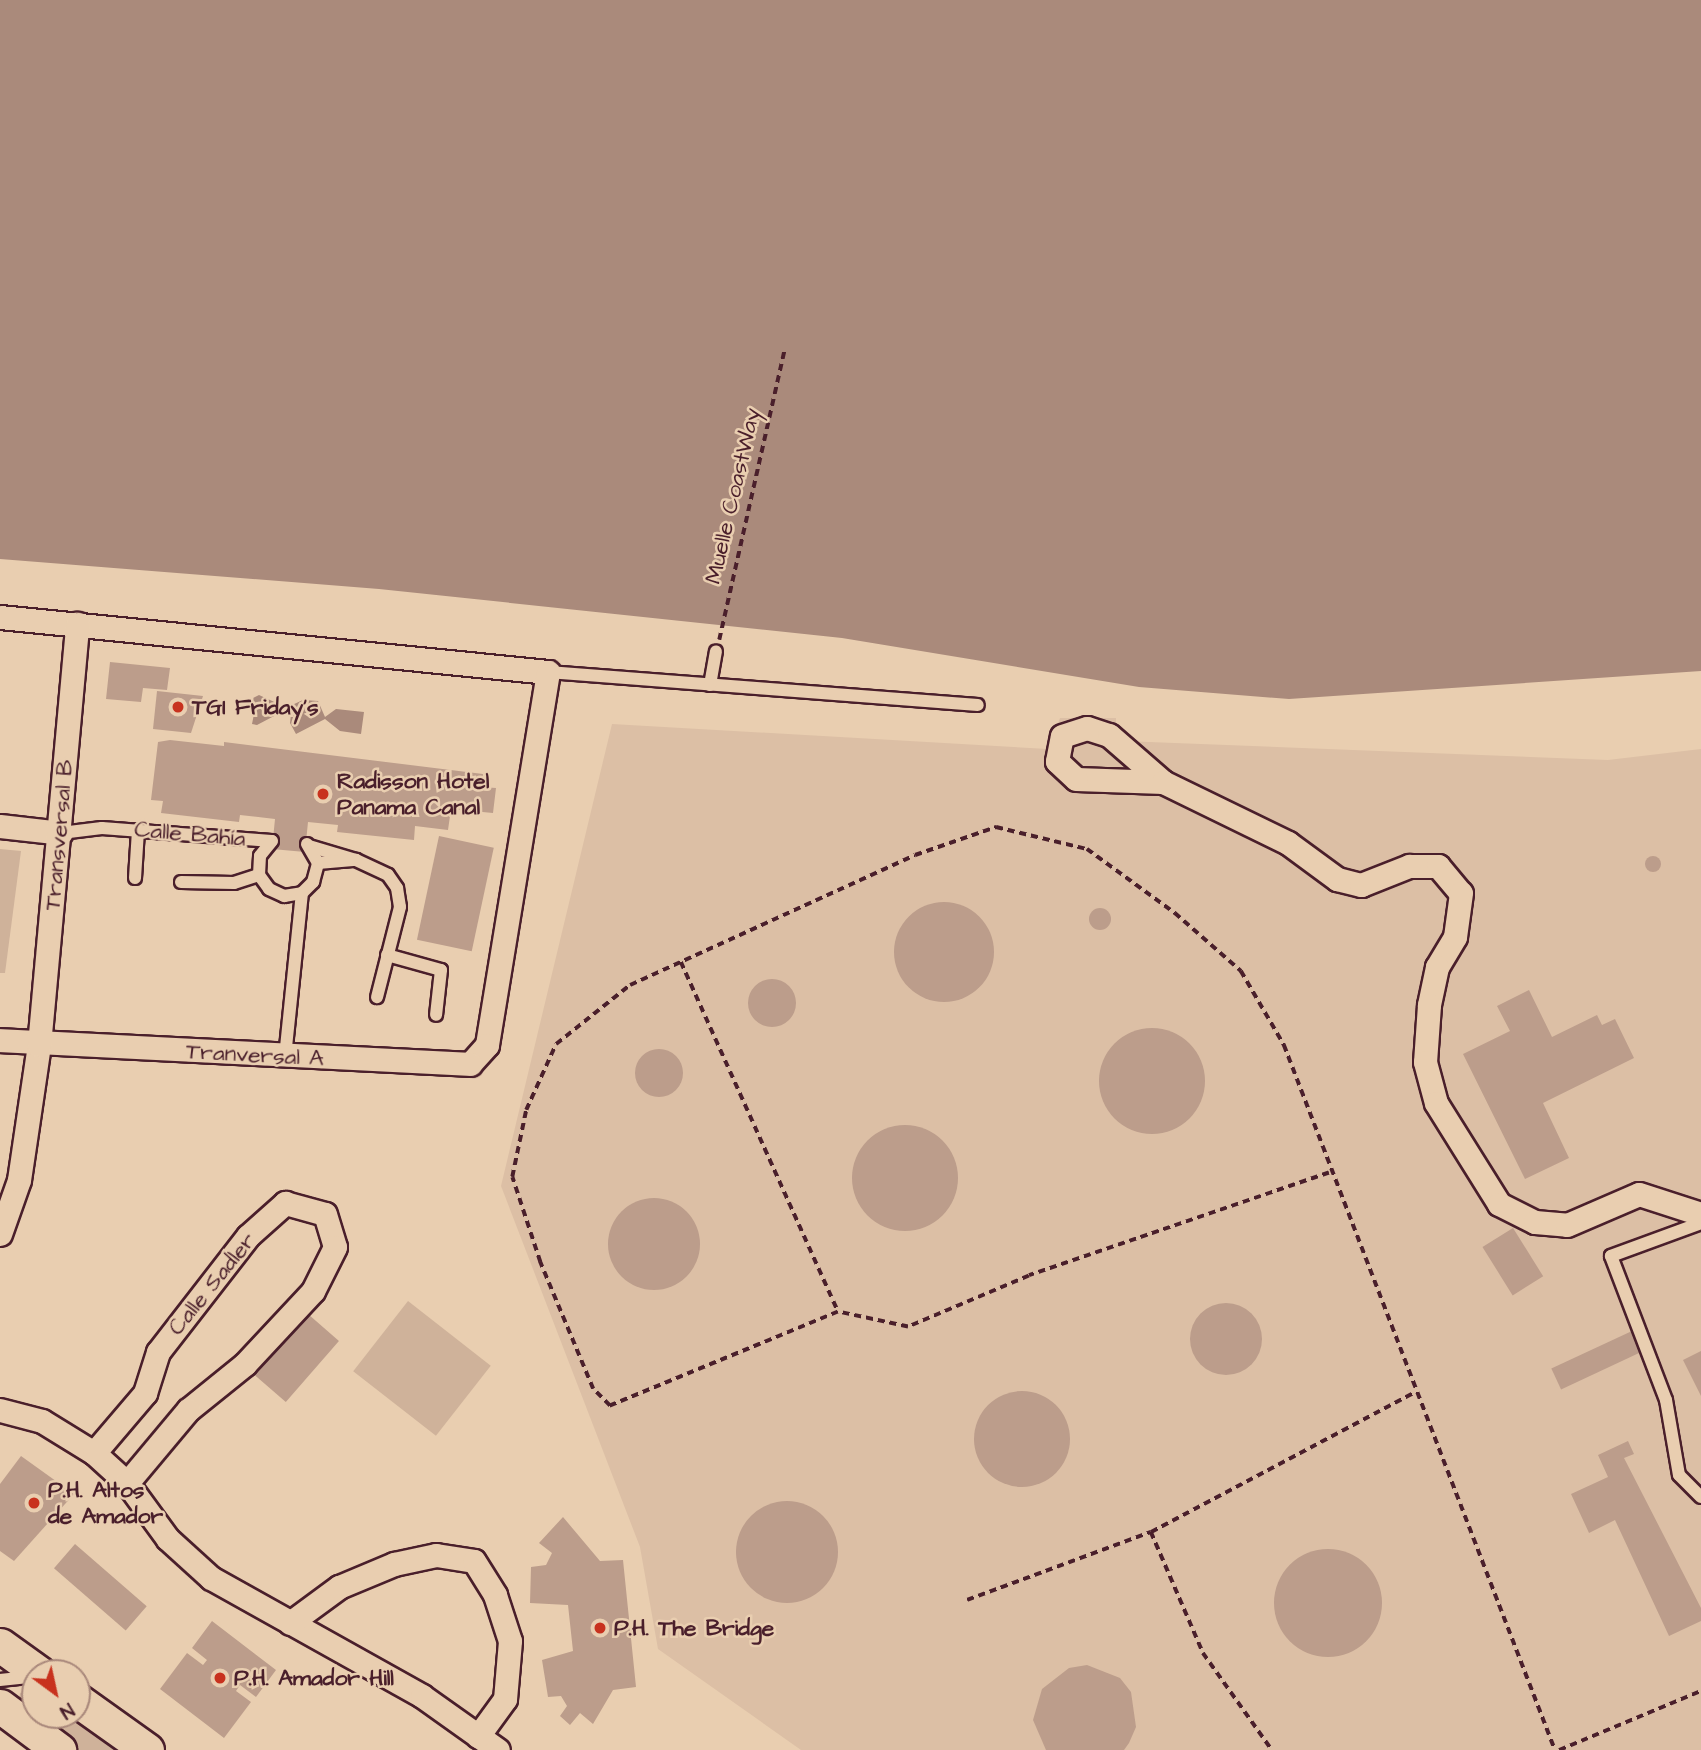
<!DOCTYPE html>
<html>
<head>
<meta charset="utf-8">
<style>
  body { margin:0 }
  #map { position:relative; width:1701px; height:1750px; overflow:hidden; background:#e9ceb0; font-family:"Architects Daughter",sans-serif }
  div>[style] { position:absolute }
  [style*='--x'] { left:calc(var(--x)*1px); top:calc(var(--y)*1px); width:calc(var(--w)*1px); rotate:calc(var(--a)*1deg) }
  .built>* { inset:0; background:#dcbfa5 }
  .green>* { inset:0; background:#cfb29a; transform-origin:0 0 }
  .water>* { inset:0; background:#aa8a7b }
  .building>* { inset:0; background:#bc9d8b; transform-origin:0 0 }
  .round { border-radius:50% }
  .path>* { height:3.5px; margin-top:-1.75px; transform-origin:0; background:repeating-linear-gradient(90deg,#4a1f2b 0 7px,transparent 0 12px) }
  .roads { filter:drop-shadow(2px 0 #4a1f2b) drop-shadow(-2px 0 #4a1f2b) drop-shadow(0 2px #4a1f2b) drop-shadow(0 -2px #4a1f2b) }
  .service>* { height:12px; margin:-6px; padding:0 6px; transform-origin:6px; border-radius:6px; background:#e9ceb0 }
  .minor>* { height:23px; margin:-11.5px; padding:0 11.5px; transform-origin:11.5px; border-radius:11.5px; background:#e9ceb0 }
  .secondary>* { height:33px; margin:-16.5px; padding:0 16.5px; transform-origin:16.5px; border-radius:16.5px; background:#e9ceb0 }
  .dots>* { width:19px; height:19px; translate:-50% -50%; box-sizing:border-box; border:4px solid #e9ceb0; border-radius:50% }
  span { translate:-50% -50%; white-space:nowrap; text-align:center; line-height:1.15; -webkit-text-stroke:5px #e9ceb0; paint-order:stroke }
  .street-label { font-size:23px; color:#4a1f2b }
  .poi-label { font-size:23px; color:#4a1f2b; font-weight:700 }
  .left { translate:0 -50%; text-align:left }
  .north { position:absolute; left:21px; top:1659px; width:70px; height:70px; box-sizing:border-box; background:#e9ceb0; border:2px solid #a9887b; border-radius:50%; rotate:147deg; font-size:19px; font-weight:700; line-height:28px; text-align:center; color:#4a1f2b }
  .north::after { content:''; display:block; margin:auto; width:24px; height:32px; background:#c8321e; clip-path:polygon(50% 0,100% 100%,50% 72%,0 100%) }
</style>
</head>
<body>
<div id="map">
  <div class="built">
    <div style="clip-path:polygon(1060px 718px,1116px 718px,1116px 734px,1123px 741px,1608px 760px,1701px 749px,1701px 1750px,801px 1750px,658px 1649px,640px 1547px,501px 1186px,612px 724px,1048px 749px)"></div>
  </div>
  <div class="green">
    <div style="clip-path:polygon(0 849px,21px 851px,5px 973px,0 973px)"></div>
    <div style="left:408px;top:1301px;width:105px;height:89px;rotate:38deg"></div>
    <div style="clip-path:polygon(35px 1688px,35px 1715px,74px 1715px,121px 1750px,73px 1750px,19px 1703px,20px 1693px)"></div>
  </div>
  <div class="water">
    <div style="clip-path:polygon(0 0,1701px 0,1701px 671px,1289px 699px,1139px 687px,842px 638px,379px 589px,0 559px)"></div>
    <div style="clip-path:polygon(259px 695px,281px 705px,276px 715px,257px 725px,252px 724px,255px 709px,249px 700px)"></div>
    <div style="clip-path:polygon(303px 700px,318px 701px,325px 717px,336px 709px,364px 712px,361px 734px,340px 731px,325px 719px,296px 734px,290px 723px,292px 705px)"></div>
  </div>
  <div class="building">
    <div style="clip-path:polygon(110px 662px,170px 668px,167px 690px,143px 688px,141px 702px,106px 699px)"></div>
    <div style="clip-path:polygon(157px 691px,203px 696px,191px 733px,153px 729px)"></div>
    <div style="clip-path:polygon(170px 740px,224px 746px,224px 742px,483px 774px,481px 787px,496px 788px,493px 813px,451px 809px,448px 830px,415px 826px,414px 840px,337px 832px,338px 825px,308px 822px,305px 852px,272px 849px,275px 819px,240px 815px,239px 822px,161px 813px,163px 801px,151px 800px,158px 742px)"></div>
    <div style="left:439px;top:836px;width:56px;height:106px;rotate:12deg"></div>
    <div class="round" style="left:1645px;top:856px;width:16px;height:16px"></div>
    <div class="round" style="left:894px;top:902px;width:100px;height:100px"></div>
    <div class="round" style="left:1089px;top:908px;width:22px;height:22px"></div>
    <div class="round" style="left:748px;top:979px;width:48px;height:48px"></div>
    <div style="clip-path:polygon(1529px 990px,1552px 1037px,1597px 1015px,1602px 1025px,1615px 1019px,1634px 1058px,1543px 1103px,1569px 1158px,1525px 1179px,1463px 1054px,1510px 1031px,1497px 1006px)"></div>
    <div class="round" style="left:1099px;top:1028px;width:106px;height:106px"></div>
    <div class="round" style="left:635px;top:1049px;width:48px;height:48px"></div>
    <div class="round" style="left:852px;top:1125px;width:106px;height:106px"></div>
    <div class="round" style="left:608px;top:1198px;width:92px;height:92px"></div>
    <div style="left:1513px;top:1228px;width:57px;height:36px;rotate:58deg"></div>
    <div class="round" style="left:1190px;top:1303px;width:72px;height:72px"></div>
    <div style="left:308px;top:1314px;width:41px;height:81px;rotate:41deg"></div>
    <div style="left:1632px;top:1331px;width:23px;height:89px;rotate:65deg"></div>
    <div style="clip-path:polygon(1701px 1351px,1701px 1396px,1683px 1360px)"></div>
    <div class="round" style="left:974px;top:1391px;width:96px;height:96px"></div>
    <div style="clip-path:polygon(1628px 1441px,1634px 1454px,1624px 1458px,1701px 1608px,1701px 1621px,1669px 1636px,1615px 1520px,1589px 1533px,1571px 1494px,1608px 1477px,1598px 1455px)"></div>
    <div style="clip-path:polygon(21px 1456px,74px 1494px,14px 1561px,0 1551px,0 1484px)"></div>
    <div class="round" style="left:736px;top:1501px;width:102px;height:102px"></div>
    <div style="clip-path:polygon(563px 1517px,600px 1561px,623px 1560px,636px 1687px,613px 1690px,593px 1724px,580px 1713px,570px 1725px,560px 1716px,567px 1706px,561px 1696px,548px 1697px,542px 1660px,573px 1651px,568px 1605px,530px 1603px,531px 1567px,546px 1565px,552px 1553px,539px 1543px)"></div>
    <div style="left:75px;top:1544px;width:95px;height:32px;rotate:41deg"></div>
    <div class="round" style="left:1274px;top:1549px;width:108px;height:108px"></div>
    <div style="clip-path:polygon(212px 1621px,276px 1670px,256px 1697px,240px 1685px,236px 1691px,251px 1702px,224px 1738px,160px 1689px,187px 1653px,203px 1665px,207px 1660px,192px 1648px)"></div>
    <div style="clip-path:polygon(1087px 1665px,1120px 1678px,1131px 1692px,1136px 1727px,1129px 1743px,1124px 1750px,1046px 1750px,1033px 1720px,1042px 1689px,1069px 1668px)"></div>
  </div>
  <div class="path">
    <div style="--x:719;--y:640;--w:299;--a:-77.3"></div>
    <div style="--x:681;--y:962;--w:383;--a:65.8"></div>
    <div style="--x:1329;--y:1173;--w:317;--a:161.1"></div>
    <div style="--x:1029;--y:1276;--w:131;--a:157.1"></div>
    <div style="--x:908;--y:1327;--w:72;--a:-167.9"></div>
    <div style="--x:838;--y:1312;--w:247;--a:157.6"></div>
    <div style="--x:610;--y:1406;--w:24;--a:-135"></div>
    <div style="--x:593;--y:1389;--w:138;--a:-112.7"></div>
    <div style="--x:540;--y:1262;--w:89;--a:-108.2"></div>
    <div style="--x:512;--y:1177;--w:68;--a:-78.2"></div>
    <div style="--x:526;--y:1110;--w:72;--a:-65.6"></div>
    <div style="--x:556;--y:1044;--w:95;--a:-38.6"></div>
    <div style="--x:630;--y:985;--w:313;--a:-24.5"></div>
    <div style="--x:915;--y:855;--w:86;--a:-19.1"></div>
    <div style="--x:996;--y:827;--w:94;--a:13.6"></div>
    <div style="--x:1087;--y:849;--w:109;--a:36"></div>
    <div style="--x:1175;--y:913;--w:88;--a:41.3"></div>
    <div style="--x:1241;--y:971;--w:86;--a:59.8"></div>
    <div style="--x:1284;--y:1045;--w:755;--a:68.97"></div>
    <div style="--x:1151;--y:1532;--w:299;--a:-27.9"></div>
    <div style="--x:967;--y:1600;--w:196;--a:-20.3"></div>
    <div style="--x:1151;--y:1532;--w:132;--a:66.7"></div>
    <div style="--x:1203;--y:1653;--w:119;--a:54.6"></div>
    <div style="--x:1559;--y:1750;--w:154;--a:-22.6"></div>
  </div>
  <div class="roads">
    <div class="service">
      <div style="--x:548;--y:672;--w:431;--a:4.4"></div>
      <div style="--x:710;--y:685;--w:34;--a:-80"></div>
      <div style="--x:61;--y:833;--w:41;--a:-7"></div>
      <div style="--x:102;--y:828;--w:170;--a:4.4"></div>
      <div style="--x:272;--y:841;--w:19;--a:129"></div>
      <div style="--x:260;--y:856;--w:19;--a:93"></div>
      <div style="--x:259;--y:875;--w:17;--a:54"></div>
      <div style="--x:269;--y:889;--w:17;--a:25"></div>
      <div style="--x:284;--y:896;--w:18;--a:-9"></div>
      <div style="--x:302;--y:893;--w:16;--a:-45"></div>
      <div style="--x:313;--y:882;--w:20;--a:-75"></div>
      <div style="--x:318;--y:863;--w:22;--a:-120"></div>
      <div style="--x:309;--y:846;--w:49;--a:16.6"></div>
      <div style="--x:356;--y:860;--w:35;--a:25"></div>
      <div style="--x:388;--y:875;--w:16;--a:55"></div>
      <div style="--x:397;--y:888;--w:19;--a:81"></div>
      <div style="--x:400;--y:907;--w:93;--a:104.3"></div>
      <div style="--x:318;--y:863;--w:38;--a:-5"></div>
      <div style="--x:135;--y:878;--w:48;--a:-86.4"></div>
      <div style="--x:181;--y:882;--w:53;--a:1.1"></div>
      <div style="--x:234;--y:883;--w:26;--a:-18"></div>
      <div style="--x:387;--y:955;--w:56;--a:15.5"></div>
      <div style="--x:441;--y:970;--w:45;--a:96.3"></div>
      <div style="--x:285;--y:1057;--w:165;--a:-84.1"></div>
      <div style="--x:1701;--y:1223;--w:96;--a:159.9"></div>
      <div style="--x:1611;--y:1256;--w:154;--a:69.1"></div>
      <div style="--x:1666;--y:1400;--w:76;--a:80.2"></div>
      <div style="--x:1679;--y:1475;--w:31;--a:45"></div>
      <div style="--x:0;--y:1680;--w:31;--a:-6"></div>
    </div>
    <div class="minor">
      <div style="--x:0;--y:617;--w:551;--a:5.73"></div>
      <div style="--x:548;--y:672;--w:378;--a:99.3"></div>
      <div style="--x:487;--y:1045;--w:25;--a:132"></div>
      <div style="--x:470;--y:1064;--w:471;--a:-177.1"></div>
      <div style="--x:1163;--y:782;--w:87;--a:-178"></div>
      <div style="--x:1076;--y:779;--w:26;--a:-137"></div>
      <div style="--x:1057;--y:761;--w:25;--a:-79"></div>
      <div style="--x:1062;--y:736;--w:26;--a:-18"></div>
      <div style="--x:1087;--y:728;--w:23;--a:18"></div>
      <div style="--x:1109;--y:735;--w:72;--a:41"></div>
      <div style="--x:1163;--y:782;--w:139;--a:26"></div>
      <div style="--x:1288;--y:843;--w:61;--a:36.3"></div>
      <div style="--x:1337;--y:879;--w:25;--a:14"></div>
      <div style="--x:1361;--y:885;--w:52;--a:-21.6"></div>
      <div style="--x:1409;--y:866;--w:29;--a:0"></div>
      <div style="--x:1438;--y:866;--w:35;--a:50"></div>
      <div style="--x:1461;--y:893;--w:44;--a:97.8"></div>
      <div style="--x:1455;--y:937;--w:35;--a:121"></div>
      <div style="--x:1437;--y:967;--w:39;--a:102"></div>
      <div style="--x:1429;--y:1005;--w:57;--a:94"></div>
      <div style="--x:1425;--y:1062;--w:42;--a:75"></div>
      <div style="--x:1436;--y:1103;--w:119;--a:58"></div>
      <div style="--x:1499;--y:1204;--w:40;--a:26.6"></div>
      <div style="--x:1535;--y:1222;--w:32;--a:5"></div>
      <div style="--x:1567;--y:1225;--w:78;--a:-23.3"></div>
      <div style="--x:1639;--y:1194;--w:65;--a:17.9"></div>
      <div style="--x:0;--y:826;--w:61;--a:6.5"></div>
      <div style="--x:0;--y:1234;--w:57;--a:-70.6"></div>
      <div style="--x:19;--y:1180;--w:136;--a:-81.6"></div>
      <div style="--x:39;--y:1045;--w:423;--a:-84.8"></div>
      <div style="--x:0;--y:1410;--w:43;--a:14.7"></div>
      <div style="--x:42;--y:1421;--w:61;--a:31.6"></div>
      <div style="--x:94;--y:1453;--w:45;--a:42.3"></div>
      <div style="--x:127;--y:1483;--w:69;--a:53.8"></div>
      <div style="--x:168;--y:1539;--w:58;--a:42.2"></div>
      <div style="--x:211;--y:1578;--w:242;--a:29.2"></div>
      <div style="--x:422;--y:1696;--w:93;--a:35.4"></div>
      <div style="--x:94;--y:1453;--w:79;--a:-49.6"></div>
      <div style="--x:145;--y:1393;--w:43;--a:-72.4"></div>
      <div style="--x:158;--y:1352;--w:147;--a:-52.2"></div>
      <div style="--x:248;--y:1236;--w:50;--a:-41.7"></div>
      <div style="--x:285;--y:1203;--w:41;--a:15.4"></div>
      <div style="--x:325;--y:1214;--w:34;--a:73"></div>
      <div style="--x:335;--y:1247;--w:49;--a:116.6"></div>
      <div style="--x:313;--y:1291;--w:100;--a:133"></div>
      <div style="--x:245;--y:1364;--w:73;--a:141.1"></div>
      <div style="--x:188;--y:1410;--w:95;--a:129.9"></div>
      <div style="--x:290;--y:1623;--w:61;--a:-36.3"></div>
      <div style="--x:339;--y:1587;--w:60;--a:-22.7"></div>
      <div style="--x:394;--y:1564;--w:43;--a:-12.1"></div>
      <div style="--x:436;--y:1555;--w:38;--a:9"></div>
      <div style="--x:474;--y:1561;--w:40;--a:58"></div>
      <div style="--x:495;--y:1595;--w:48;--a:71.9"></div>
      <div style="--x:510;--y:1641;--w:58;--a:94.9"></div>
      <div style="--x:505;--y:1699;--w:46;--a:126.1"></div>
    </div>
    <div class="secondary">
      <div style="--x:0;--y:1645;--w:48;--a:35.7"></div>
      <div style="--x:77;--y:1700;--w:86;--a:35.5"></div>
      <div style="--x:0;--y:1706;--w:74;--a:36.7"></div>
    </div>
  </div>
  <div class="dots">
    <div style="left:178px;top:707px;background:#c8321e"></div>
    <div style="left:323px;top:794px;background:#c8321e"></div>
    <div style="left:34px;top:1503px;background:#c8321e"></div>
    <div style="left:600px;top:1628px;background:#c8321e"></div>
    <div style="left:220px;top:1678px;background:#c8321e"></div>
  </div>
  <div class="street-label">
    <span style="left:733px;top:496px;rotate:-77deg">Muelle CoastWay</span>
    <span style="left:190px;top:834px;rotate:5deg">Calle Bahía</span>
    <span style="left:59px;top:835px;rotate:-85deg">Transversal B</span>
    <span style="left:255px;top:1055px;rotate:3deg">Tranversal A</span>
    <span style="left:212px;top:1284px;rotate:-51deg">Calle Sadler</span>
  </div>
  <div class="poi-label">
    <span class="left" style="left:192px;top:707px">TGI Friday's</span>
    <span class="left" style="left:337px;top:794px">Radisson Hotel<br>Panama Canal</span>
    <span class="left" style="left:48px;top:1503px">P.H. Altos<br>de Amador</span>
    <span class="left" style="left:614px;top:1628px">P.H. The Bridge</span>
    <span class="left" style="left:234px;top:1678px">P.H. Amador Hill</span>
  </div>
  <div class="north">N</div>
</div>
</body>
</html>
